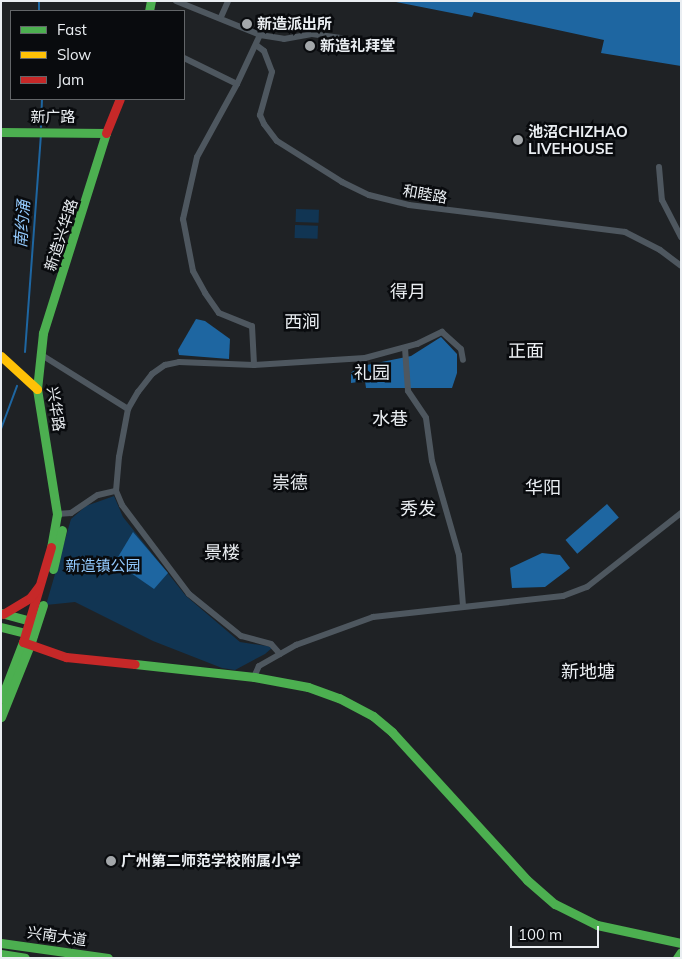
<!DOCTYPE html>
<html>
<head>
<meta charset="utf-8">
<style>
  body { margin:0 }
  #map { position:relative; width:682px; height:959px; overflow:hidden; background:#1f2225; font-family:Mulish,"Noto Sans SC",sans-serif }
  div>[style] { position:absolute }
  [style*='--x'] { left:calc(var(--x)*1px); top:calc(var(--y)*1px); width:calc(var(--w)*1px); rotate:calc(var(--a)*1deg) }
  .green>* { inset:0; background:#113553; transform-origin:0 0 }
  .water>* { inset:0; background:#1e66a1; transform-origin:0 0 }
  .stream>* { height:2px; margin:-1px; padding:0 1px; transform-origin:1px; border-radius:1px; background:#1e66a1 }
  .street>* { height:6px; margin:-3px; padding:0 3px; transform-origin:3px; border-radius:3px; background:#4e575f }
  .fast>* { height:9px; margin:-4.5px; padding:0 4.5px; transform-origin:4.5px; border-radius:4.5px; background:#4caf50 }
  .slow>* { height:9px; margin:-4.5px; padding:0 4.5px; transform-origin:4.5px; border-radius:4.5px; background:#ffc107 }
  .jam>* { height:9px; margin:-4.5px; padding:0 4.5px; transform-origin:4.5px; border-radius:4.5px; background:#c62828 }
  .dots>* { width:14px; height:14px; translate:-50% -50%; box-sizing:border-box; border:2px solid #090b0e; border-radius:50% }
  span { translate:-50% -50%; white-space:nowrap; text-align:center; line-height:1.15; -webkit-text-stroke:5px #090b0e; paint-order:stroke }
  .poi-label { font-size:15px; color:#eaeef2; font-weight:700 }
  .left { translate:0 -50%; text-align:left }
  .street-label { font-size:15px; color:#eaeef2 }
  .park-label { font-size:15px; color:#93cafe }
  .water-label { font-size:16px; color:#93cafd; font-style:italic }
  .quarter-label { font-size:18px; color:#eaeef2 }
  .frame { position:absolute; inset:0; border:2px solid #eaeef2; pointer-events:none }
  .legend { position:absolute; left:10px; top:10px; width:175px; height:90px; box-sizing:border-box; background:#090b0e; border:1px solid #636669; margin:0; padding:6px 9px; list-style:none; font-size:15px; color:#eaeef2 }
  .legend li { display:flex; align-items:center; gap:10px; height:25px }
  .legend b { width:25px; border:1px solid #636669 }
  .scale { position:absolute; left:510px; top:926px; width:89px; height:22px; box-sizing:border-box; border:2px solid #eaeef2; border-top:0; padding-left:6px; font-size:15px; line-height:18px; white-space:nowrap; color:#eaeef2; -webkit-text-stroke:4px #090b0e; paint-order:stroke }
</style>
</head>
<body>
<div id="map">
  <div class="green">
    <div style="left:296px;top:209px;width:23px;height:13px;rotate:2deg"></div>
    <div style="left:295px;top:225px;width:23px;height:13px;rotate:2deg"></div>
    <div style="clip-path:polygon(114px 496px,123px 517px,186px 596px,240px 642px,273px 647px,265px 654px,235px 670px,222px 668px,153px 641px,75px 602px,46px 605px,71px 519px,86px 506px)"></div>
  </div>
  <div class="water">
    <div style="clip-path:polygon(391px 1px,681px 1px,681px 66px,601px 53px,604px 40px,474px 12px,472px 17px)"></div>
    <div style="clip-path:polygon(196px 319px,205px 321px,230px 339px,229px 359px,179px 355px,178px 350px)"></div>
    <div style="clip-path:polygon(441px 337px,457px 354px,457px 373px,452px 388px,366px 388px,365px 381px,351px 383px,351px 373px,357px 367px,411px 356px)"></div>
    <div style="left:607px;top:504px;width:18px;height:55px;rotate:49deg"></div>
    <div style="clip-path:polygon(133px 532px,168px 573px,154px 589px,115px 562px)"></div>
    <div style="clip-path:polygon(542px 553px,560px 555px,570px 568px,545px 587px,512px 588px,510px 568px)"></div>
  </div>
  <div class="stream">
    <div style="--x:39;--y:11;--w:10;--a:-90"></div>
    <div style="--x:41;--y:127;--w:28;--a:-88"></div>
    <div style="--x:25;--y:352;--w:218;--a:-85.8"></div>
    <div style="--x:1;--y:429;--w:46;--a:-69.6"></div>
  </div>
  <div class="street">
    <div style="--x:176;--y:1;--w:91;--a:22"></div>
    <div style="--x:260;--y:35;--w:24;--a:9"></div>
    <div style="--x:284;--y:39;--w:28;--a:-10"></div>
    <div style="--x:312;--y:34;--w:29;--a:8"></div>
    <div style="--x:221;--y:17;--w:17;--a:-66"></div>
    <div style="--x:256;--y:45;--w:10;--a:37"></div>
    <div style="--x:264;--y:51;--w:22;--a:69"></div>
    <div style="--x:272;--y:72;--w:45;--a:105.6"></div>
    <div style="--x:260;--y:115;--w:10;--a:66"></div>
    <div style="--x:264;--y:124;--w:21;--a:53"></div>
    <div style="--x:277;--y:141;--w:77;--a:32.2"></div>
    <div style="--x:342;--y:182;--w:30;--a:26"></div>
    <div style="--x:369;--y:195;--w:41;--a:14"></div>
    <div style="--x:409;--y:205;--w:218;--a:7.1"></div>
    <div style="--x:625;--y:232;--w:39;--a:27"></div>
    <div style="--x:660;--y:250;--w:26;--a:37"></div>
    <div style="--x:184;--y:58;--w:59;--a:26.1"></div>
    <div style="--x:237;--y:84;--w:54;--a:-64.9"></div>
    <div style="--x:237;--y:84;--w:83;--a:118.7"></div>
    <div style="--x:197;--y:157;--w:64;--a:102.7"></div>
    <div style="--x:183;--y:219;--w:53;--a:79.1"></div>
    <div style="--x:193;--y:271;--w:25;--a:61"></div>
    <div style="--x:205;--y:293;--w:24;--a:55"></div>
    <div style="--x:219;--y:313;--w:35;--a:22"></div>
    <div style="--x:252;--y:326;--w:39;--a:87"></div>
    <div style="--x:659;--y:167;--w:33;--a:85"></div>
    <div style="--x:662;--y:200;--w:42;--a:62.8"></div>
    <div style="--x:405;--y:348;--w:43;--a:86"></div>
    <div style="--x:408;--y:391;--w:32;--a:56"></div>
    <div style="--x:426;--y:418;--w:43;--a:82.1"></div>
    <div style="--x:432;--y:461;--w:98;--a:74"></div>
    <div style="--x:459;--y:555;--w:51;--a:85.5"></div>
    <div style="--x:40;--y:354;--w:104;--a:32"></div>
    <div style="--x:57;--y:514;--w:14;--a:-4"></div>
    <div style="--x:71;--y:513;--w:32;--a:-34"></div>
    <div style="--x:98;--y:495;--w:18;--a:-13"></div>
    <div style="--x:280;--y:654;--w:13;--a:-132"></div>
    <div style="--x:271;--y:644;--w:31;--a:-165"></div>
    <div style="--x:241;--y:636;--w:67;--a:-141.1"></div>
    <div style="--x:189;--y:594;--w:111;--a:-127"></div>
    <div style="--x:122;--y:505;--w:15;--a:-113"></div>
    <div style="--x:116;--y:491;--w:34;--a:-85"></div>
    <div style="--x:119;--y:457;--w:49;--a:-79.4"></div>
    <div style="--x:128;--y:409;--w:20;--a:-60"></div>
    <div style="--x:138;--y:392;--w:23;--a:-52"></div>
    <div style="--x:152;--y:374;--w:16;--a:-35"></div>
    <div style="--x:165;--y:365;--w:14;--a:-12"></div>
    <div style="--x:179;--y:362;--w:75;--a:2.3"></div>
    <div style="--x:254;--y:365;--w:111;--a:-3.6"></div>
    <div style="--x:365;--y:358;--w:54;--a:-15.1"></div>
    <div style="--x:417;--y:344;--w:28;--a:-26"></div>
    <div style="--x:442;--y:332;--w:25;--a:42"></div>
    <div style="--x:461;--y:349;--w:11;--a:80"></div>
    <div style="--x:254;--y:677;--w:12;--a:-66"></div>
    <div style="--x:259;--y:666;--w:43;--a:-29.6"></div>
    <div style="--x:296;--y:645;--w:82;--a:-20"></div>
    <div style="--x:373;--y:617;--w:191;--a:-6.3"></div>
    <div style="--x:563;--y:596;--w:26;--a:-21"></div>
    <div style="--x:587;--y:587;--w:120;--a:-38.2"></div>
  </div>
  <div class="fast">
    <div style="--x:149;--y:11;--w:10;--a:-79"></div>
    <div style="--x:1;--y:132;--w:105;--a:0.5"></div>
    <div style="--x:106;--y:133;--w:210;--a:107.5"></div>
    <div style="--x:43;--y:333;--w:56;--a:96.1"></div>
    <div style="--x:37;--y:389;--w:127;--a:80.9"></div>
    <div style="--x:57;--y:514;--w:34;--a:100"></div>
    <div style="--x:53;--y:569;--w:40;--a:-77"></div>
    <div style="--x:1;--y:613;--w:35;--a:15"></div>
    <div style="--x:1;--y:627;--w:33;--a:14"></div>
    <div style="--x:30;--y:645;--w:42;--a:-72"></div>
    <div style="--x:135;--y:664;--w:120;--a:6.2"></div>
    <div style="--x:254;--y:677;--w:55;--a:10.5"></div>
    <div style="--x:308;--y:687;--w:33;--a:20"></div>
    <div style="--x:339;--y:698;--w:38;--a:28"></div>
    <div style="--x:373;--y:716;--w:25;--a:40"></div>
    <div style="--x:392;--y:732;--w:200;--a:47.6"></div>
    <div style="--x:527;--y:880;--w:37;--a:41"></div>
    <div style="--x:555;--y:904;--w:47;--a:26.6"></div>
    <div style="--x:597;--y:925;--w:86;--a:12.1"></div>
    <div style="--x:1;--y:699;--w:61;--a:-68.9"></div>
    <div style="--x:1;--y:717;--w:78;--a:-68.1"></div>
    <div style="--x:1;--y:943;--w:108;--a:8"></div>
    <div style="--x:1;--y:954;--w:24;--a:9"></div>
    <div style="--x:677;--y:958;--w:7;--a:-56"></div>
  </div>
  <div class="slow">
    <div style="--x:1;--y:356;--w:49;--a:42.5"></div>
  </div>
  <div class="jam">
    <div style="--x:106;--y:133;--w:37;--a:-68"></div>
    <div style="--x:51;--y:547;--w:99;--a:106.4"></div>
    <div style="--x:23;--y:642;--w:46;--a:19.2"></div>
    <div style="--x:66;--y:657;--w:69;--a:5.8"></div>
    <div style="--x:3;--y:614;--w:31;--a:-31"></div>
    <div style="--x:30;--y:598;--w:15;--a:-53"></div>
  </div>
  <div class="dots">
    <div style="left:247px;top:24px;background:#a3a7aa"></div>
    <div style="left:310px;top:46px;background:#a3a7aa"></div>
    <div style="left:518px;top:140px;background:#a3a7aa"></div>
    <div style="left:111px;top:861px;background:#a3a7aa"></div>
  </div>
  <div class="poi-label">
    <span class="left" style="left:257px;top:24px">新造派出所</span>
    <span class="left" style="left:320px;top:46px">新造礼拜堂</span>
    <span class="left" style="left:528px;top:140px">池沼CHIZHAO<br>LIVEHOUSE</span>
    <span class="left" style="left:121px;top:861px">广州第二师范学校附属小学</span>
  </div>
  <div class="street-label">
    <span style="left:53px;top:117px">新广路</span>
    <span style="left:425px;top:194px;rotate:10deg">和睦路</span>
    <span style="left:61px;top:235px;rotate:-72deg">新造兴华路</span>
    <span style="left:56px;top:409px;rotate:81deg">兴华路</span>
    <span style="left:57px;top:936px;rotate:8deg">兴南大道</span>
  </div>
  <div class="park-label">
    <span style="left:103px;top:566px">新造镇公园</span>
  </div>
  <div class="water-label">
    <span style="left:22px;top:224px;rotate:-86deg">南约涌</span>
  </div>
  <div class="quarter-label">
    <span style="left:408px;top:292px">得月</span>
    <span style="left:302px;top:322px">西涧</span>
    <span style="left:526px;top:351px">正面</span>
    <span style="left:372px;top:373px">礼园</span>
    <span style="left:390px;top:419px">水巷</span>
    <span style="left:290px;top:483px">崇德</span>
    <span style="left:543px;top:488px">华阳</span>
    <span style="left:418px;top:509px">秀发</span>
    <span style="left:222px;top:553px">景楼</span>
    <span style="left:588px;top:672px">新地塘</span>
  </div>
  <div class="frame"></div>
  <ul class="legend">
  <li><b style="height:6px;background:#4caf50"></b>Fast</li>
  <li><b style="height:6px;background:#ffc107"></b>Slow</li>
  <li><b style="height:6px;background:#c62828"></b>Jam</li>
  </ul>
  <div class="scale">100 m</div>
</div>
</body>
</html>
